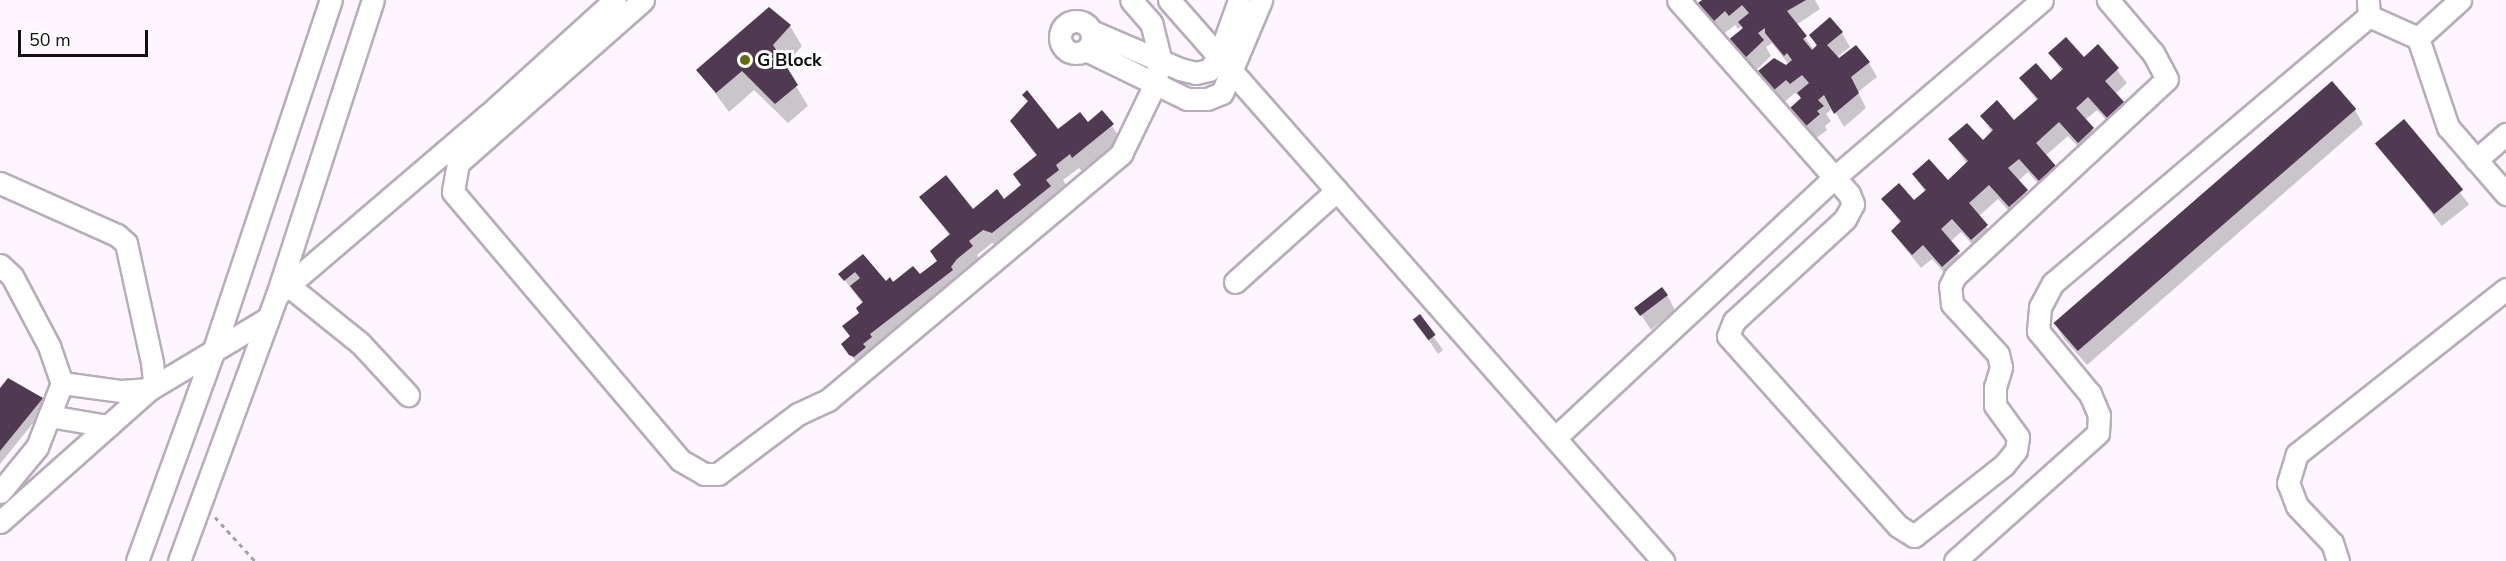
<!DOCTYPE html>
<html>
<head>
<meta charset="utf-8">
<style>
  body { margin:0 }
  #map { position:relative; width:2506px; height:561px; overflow:hidden; background:#fdf6fe; font-family:"Nunito Sans",sans-serif }
  div>[style] { position:absolute }
  [style*='--x'] { left:calc(var(--x)*1px); top:calc(var(--y)*1px); width:calc(var(--w)*1px); rotate:calc(var(--a)*1deg) }
  .shadow>* { inset:0; background:#0003; transform-origin:0 0 }
  .building>* { inset:0; background:#4f3a52; transform-origin:0 0 }
  .path>* { height:3px; margin-top:-1.5px; transform-origin:0; background:repeating-linear-gradient(90deg,#a7a1a7 0 4.5px,transparent 0 9px) }
  .roads { filter:drop-shadow(2px 0 #b8adba) drop-shadow(-2px 0 #b8adba) drop-shadow(0 2px #b8adba) drop-shadow(0 -2px #b8adba) }
  .minor>* { height:21px; margin:-10.5px; padding:0 10.5px; transform-origin:10.5px; border-radius:10.5px; background:#fff }
  .minor>.ring { margin:-10.5px; padding:0; box-sizing:content-box; background:none; border:21px solid #fff; border-radius:50% }
  .dots>* { width:16px; height:16px; translate:-50% -50%; box-sizing:border-box; border:3px solid #fff; border-radius:50% }
  span { translate:-50% -50%; white-space:nowrap; text-align:center; line-height:1.15; -webkit-text-stroke:6px #fff; paint-order:stroke }
  .poi-label { font-size:18px; color:#120e12; font-weight:700 }
  .left { translate:0 -50%; text-align:left }
  .scale { position:absolute; left:18px; top:30px; width:130px; height:27px; box-sizing:border-box; border:3px solid #120e12; border-top:0; padding-left:8px; font-size:18px; line-height:21px; white-space:nowrap; color:#120e12; -webkit-text-stroke:4px #fff; paint-order:stroke }
</style>
</head>
<body>
<div id="map">
  <div class="shadow">
    <div style="clip-path:polygon(1705px 0,1815px 0,1820px 9px,1796px 25px,1814px 50px,1817px 47px,1811px 35px,1842px 33px,1850px 47px,1836px 58px,1869px 63px,1877px 77px,1858px 92px,1866px 108px,1844px 127px,1833px 108px,1826px 114px,1831px 121px,1825px 126px,1827px 130px,1814px 140px,1792px 108px,1803px 99px,1801px 96px,1795px 93px,1783px 103px,1760px 72px,1789px 65px,1772px 43px,1766px 47px,1771px 56px,1752px 74px,1737px 56px,1742px 26px,1738px 29px,1735px 25px,1722px 35px,1700px 4px)"></div>
    <div style="clip-path:polygon(790px 26px,802px 46px,784px 66px,808px 106px,788px 123px,754px 90px,729px 112px,698px 70px)"></div>
    <div style="clip-path:polygon(2098px 46px,2127px 83px,2115px 94px,2132px 118px,2117px 132px,2097px 110px,2085px 120px,2101px 143px,2087px 156px,2068px 136px,2045px 156px,2063px 181px,2048px 195px,2028px 172px,2018px 181px,2035px 206px,2018px 221px,1998px 199px,1979px 216px,1995px 240px,1980px 253px,1961px 232px,1950px 242px,1967px 266px,1951px 280px,1932px 259px,1921px 268px,1892px 232px,1901px 224px,1883px 199px,1914px 202px,1925px 192px,1914px 175px,1948px 182px,1967px 164px,1950px 140px,1982px 142px,1992px 133px,1982px 116px,2014px 122px,2037px 101px,2021px 79px,2051px 82px,2062px 72px,2050px 53px,2084px 59px)"></div>
    <div style="clip-path:polygon(1024px 95px,1058px 131px,1087px 124px,1102px 112px,1121px 139px,1082px 171px,1079px 168px,1063px 180px,1066px 185px,1054px 194px,1058px 201px,1001px 247px,992px 243px,977px 255px,980px 261px,863px 371px,843px 344px,851px 338px,844px 327px,861px 314px,863px 304px,840px 274px,863px 256px,885px 283px,920px 276px,938px 262px,950px 236px,921px 197px,973px 211px,1004px 201px,1022px 187px,1015px 175px,1037px 157px,1011px 121px,1029px 103px)"></div>
    <div style="clip-path:polygon(2355px 110px,2363px 124px,2087px 365px,2064px 339px,2056px 325px)"></div>
    <div style="left:2404px;top:121px;width:106px;height:35px;rotate:52deg"></div>
    <div style="clip-path:polygon(1667px 295px,1675px 310px,1651px 330px,1638px 310px)"></div>
    <div style="clip-path:polygon(1419px 316px,1443px 350px,1438px 354px,1415px 320px)"></div>
    <div style="clip-path:polygon(0 390px,42px 399px,46px 407px,0 464px)"></div>
  </div>
  <div class="building">
    <div style="clip-path:polygon(1702px 0,1806px 0,1787px 11px,1807px 36px,1803px 39px,1812px 50px,1817px 45px,1809px 35px,1830px 17px,1843px 32px,1827px 45px,1839px 58px,1856px 45px,1870px 62px,1851px 77px,1859px 93px,1834px 114px,1824px 95px,1818px 100px,1824px 106px,1817px 111px,1820px 114px,1805px 127px,1790px 108px,1801px 98px,1797px 93px,1809px 83px,1802px 75px,1790px 84px,1786px 80px,1774px 90px,1758px 71px,1774px 58px,1786px 65px,1792px 60px,1787px 53px,1784px 56px,1765px 33px,1765px 28px,1758px 33px,1764px 40px,1743px 60px,1727px 41px,1743px 28px,1738px 22px,1749px 13px,1742px 5px,1729px 16px,1725px 11px,1713px 22px,1698px 3px)"></div>
    <div style="clip-path:polygon(769px 7px,791px 25px,773px 45px,798px 85px,775px 104px,742px 71px,716px 93px,696px 70px)"></div>
    <div style="clip-path:polygon(2066px 37px,2084px 57px,2098px 44px,2119px 68px,2105px 81px,2125px 103px,2108px 119px,2088px 97px,2076px 108px,2094px 128px,2078px 143px,2059px 122px,2036px 143px,2056px 166px,2039px 181px,2019px 159px,2008px 168px,2028px 190px,2009px 207px,1989px 185px,1969px 203px,1988px 225px,1971px 240px,1952px 219px,1941px 229px,1960px 251px,1942px 267px,1923px 245px,1912px 255px,1891px 231px,1901px 221px,1881px 199px,1899px 183px,1914px 200px,1926px 190px,1912px 174px,1929px 159px,1948px 180px,1968px 161px,1948px 139px,1967px 123px,1983px 140px,1993px 130px,1980px 116px,1997px 100px,2014px 120px,2038px 99px,2019px 78px,2036px 63px,2051px 80px,2063px 69px,2048px 53px)"></div>
    <div style="left:2332px;top:81px;width:37px;height:369px;rotate:49deg"></div>
    <div style="clip-path:polygon(1027px 90px,1058px 129px,1080px 112px,1088px 122px,1102px 110px,1114px 124px,1072px 158px,1070px 154px,1056px 165px,1059px 170px,1046px 180px,1051px 186px,992px 233px,983px 230px,969px 241px,973px 246px,957px 259px,951px 267px,953px 270px,870px 334px,872px 337px,863px 344px,866px 347px,854px 357px,849px 355px,841px 344px,850px 336px,842px 326px,859px 313px,856px 308px,863px 302px,850px 286px,860px 278px,855px 272px,844px 281px,838px 274px,863px 254px,886px 281px,890px 277px,893px 282px,913px 266px,920px 274px,937px 261px,930px 251px,950px 234px,919px 197px,946px 175px,973px 209px,997px 189px,1004px 199px,1021px 185px,1013px 174px,1037px 155px,1010px 121px,1028px 101px,1022px 95px)"></div>
    <div style="left:2404px;top:119px;width:92px;height:38px;rotate:50deg"></div>
    <div style="left:1662px;top:287px;width:10px;height:35px;rotate:53deg"></div>
    <div style="left:1420px;top:314px;width:26px;height:9px;rotate:53deg"></div>
    <div style="clip-path:polygon(8px 378px,43px 398px,0 451px,0 388px)"></div>
  </div>
  <div class="path">
    <div style="--x:215;--y:517;--w:59;--a:47.7"></div>
  </div>
  <div class="roads">
    <div class="minor">
      <div style="--x:643;--y:0;--w:247;--a:138.6"></div>
      <div style="--x:458;--y:163;--w:29;--a:100"></div>
      <div style="--x:453;--y:192;--w:351;--a:49.7"></div>
      <div style="--x:680;--y:460;--w:28;--a:30"></div>
      <div style="--x:704;--y:474;--w:14;--a:0"></div>
      <div style="--x:718;--y:474;--w:100;--a:-36.9"></div>
      <div style="--x:798;--y:414;--w:33;--a:-25"></div>
      <div style="--x:828;--y:400;--w:383;--a:-40"></div>
      <div style="--x:1121;--y:154;--w:78;--a:-64.1"></div>
      <div style="--x:1155;--y:84;--w:26;--a:-79"></div>
      <div style="--x:1160;--y:58;--w:36;--a:-104"></div>
      <div style="--x:1151;--y:23;--w:30;--a:-131"></div>
      <div style="--x:1169;--y:0;--w:748;--a:48.63"></div>
      <div style="--x:1678;--y:0;--w:259;--a:48.6"></div>
      <div style="--x:1849;--y:194;--w:11;--a:68"></div>
      <div style="--x:1853;--y:204;--w:17;--a:118"></div>
      <div style="--x:1845;--y:219;--w:151;--a:137.4"></div>
      <div style="--x:1734;--y:321;--w:16;--a:112"></div>
      <div style="--x:1728;--y:336;--w:255;--a:48.2"></div>
      <div style="--x:1898;--y:526;--w:19;--a:32"></div>
      <div style="--x:1914;--y:536;--w:115;--a:-38.3"></div>
      <div style="--x:2004;--y:465;--w:19;--a:-51"></div>
      <div style="--x:2016;--y:450;--w:13;--a:-81"></div>
      <div style="--x:2018;--y:437;--w:39;--a:-126"></div>
      <div style="--x:1995;--y:405;--w:18;--a:-90"></div>
      <div style="--x:1995;--y:387;--w:21;--a:-73"></div>
      <div style="--x:2001;--y:367;--w:13;--a:-103"></div>
      <div style="--x:1998;--y:354;--w:68;--a:-132.6"></div>
      <div style="--x:1952;--y:304;--w:18;--a:-96"></div>
      <div style="--x:1950;--y:286;--w:11;--a:-63"></div>
      <div style="--x:1955;--y:276;--w:289;--a:-42.9"></div>
      <div style="--x:2167;--y:79;--w:30;--a:-118"></div>
      <div style="--x:2153;--y:53;--w:70;--a:-130.3"></div>
      <div style="--x:2369;--y:16;--w:54;--a:24.2"></div>
      <div style="--x:2418;--y:38;--w:94;--a:71.4"></div>
      <div style="--x:2448;--y:127;--w:89;--a:49.1"></div>
      <div class="ring" style="left:1060px;top:21px;width:11px;height:11px"></div>
      <div style="--x:1091;--y:31;--w:97;--a:23.1"></div>
      <div style="--x:1180;--y:69;--w:16;--a:14"></div>
      <div style="--x:1196;--y:73;--w:13;--a:-13"></div>
      <div style="--x:1209;--y:70;--w:17;--a:-54"></div>
      <div style="--x:1219;--y:56;--w:59;--a:-70.3"></div>
      <div style="--x:2418;--y:38;--w:57;--a:-42.1"></div>
      <div style="--x:1086;--y:50;--w:112;--a:25.9"></div>
      <div style="--x:1187;--y:99;--w:20;--a:0"></div>
      <div style="--x:1207;--y:99;--w:16;--a:-22"></div>
      <div style="--x:1222;--y:93;--w:101;--a:-67.2"></div>
      <div style="--x:2476;--y:160;--w:40;--a:-41"></div>
      <div style="--x:0;--y:183;--w:128;--a:24"></div>
      <div style="--x:117;--y:235;--w:12;--a:42"></div>
      <div style="--x:126;--y:243;--w:122;--a:77.7"></div>
      <div style="--x:152;--y:362;--w:18;--a:84"></div>
      <div style="--x:154;--y:380;--w:10;--a:114"></div>
      <div style="--x:0;--y:265;--w:16;--a:43"></div>
      <div style="--x:12;--y:276;--w:79;--a:62.1"></div>
      <div style="--x:49;--y:346;--w:39;--a:71"></div>
      <div style="--x:62;--y:383;--w:69;--a:111.3"></div>
      <div style="--x:37;--y:447;--w:58;--a:129.4"></div>
      <div style="--x:1235;--y:282;--w:137;--a:-42"></div>
      <div style="--x:289;--y:286;--w:91;--a:38.8"></div>
      <div style="--x:360;--y:343;--w:71;--a:47.3"></div>
      <div style="--x:277;--y:295;--w:277;--a:-40.5"></div>
      <div style="--x:488;--y:115;--w:171;--a:-42.2"></div>
      <div style="--x:62;--y:383;--w:60;--a:7.7"></div>
      <div style="--x:121;--y:391;--w:29;--a:-4"></div>
      <div style="--x:49;--y:416;--w:60;--a:9.6"></div>
      <div style="--x:1555;--y:438;--w:383;--a:-43"></div>
      <div style="--x:1835;--y:177;--w:272;--a:-40.5"></div>
      <div style="--x:0;--y:522;--w:200;--a:-41.6"></div>
      <div style="--x:150;--y:389;--w:138;--a:-31"></div>
      <div style="--x:137;--y:561;--w:226;--a:-70"></div>
      <div style="--x:214;--y:349;--w:368;--a:-71.5"></div>
      <div style="--x:179;--y:561;--w:283;--a:-69.8"></div>
      <div style="--x:277;--y:295;--w:310;--a:-72"></div>
      <div style="--x:1955;--y:561;--w:192;--a:-41.8"></div>
      <div style="--x:2098;--y:433;--w:18;--a:-87"></div>
      <div style="--x:2099;--y:415;--w:23;--a:-113"></div>
      <div style="--x:2090;--y:394;--w:82;--a:-129.5"></div>
      <div style="--x:2038;--y:331;--w:24;--a:-85"></div>
      <div style="--x:2040;--y:307;--w:27;--a:-62"></div>
      <div style="--x:2053;--y:283;--w:414;--a:-40.2"></div>
      <div style="--x:2369;--y:16;--w:16;--a:-94"></div>
      <div style="--x:2338;--y:561;--w:19;--a:-108"></div>
      <div style="--x:2332;--y:543;--w:51;--a:-133.4"></div>
      <div style="--x:2297;--y:506;--w:25;--a:-111"></div>
      <div style="--x:2288;--y:483;--w:30;--a:-73"></div>
      <div style="--x:2297;--y:454;--w:266;--a:-38.3"></div>
    </div>
  </div>
  <div class="dots">
    <div style="left:745px;top:60px;background:#656908"></div>
  </div>
  <div class="poi-label">
    <span class="left" style="left:757px;top:60px">G Block</span>
  </div>
  <div class="scale">50 m</div>
</div>
</body>
</html>
